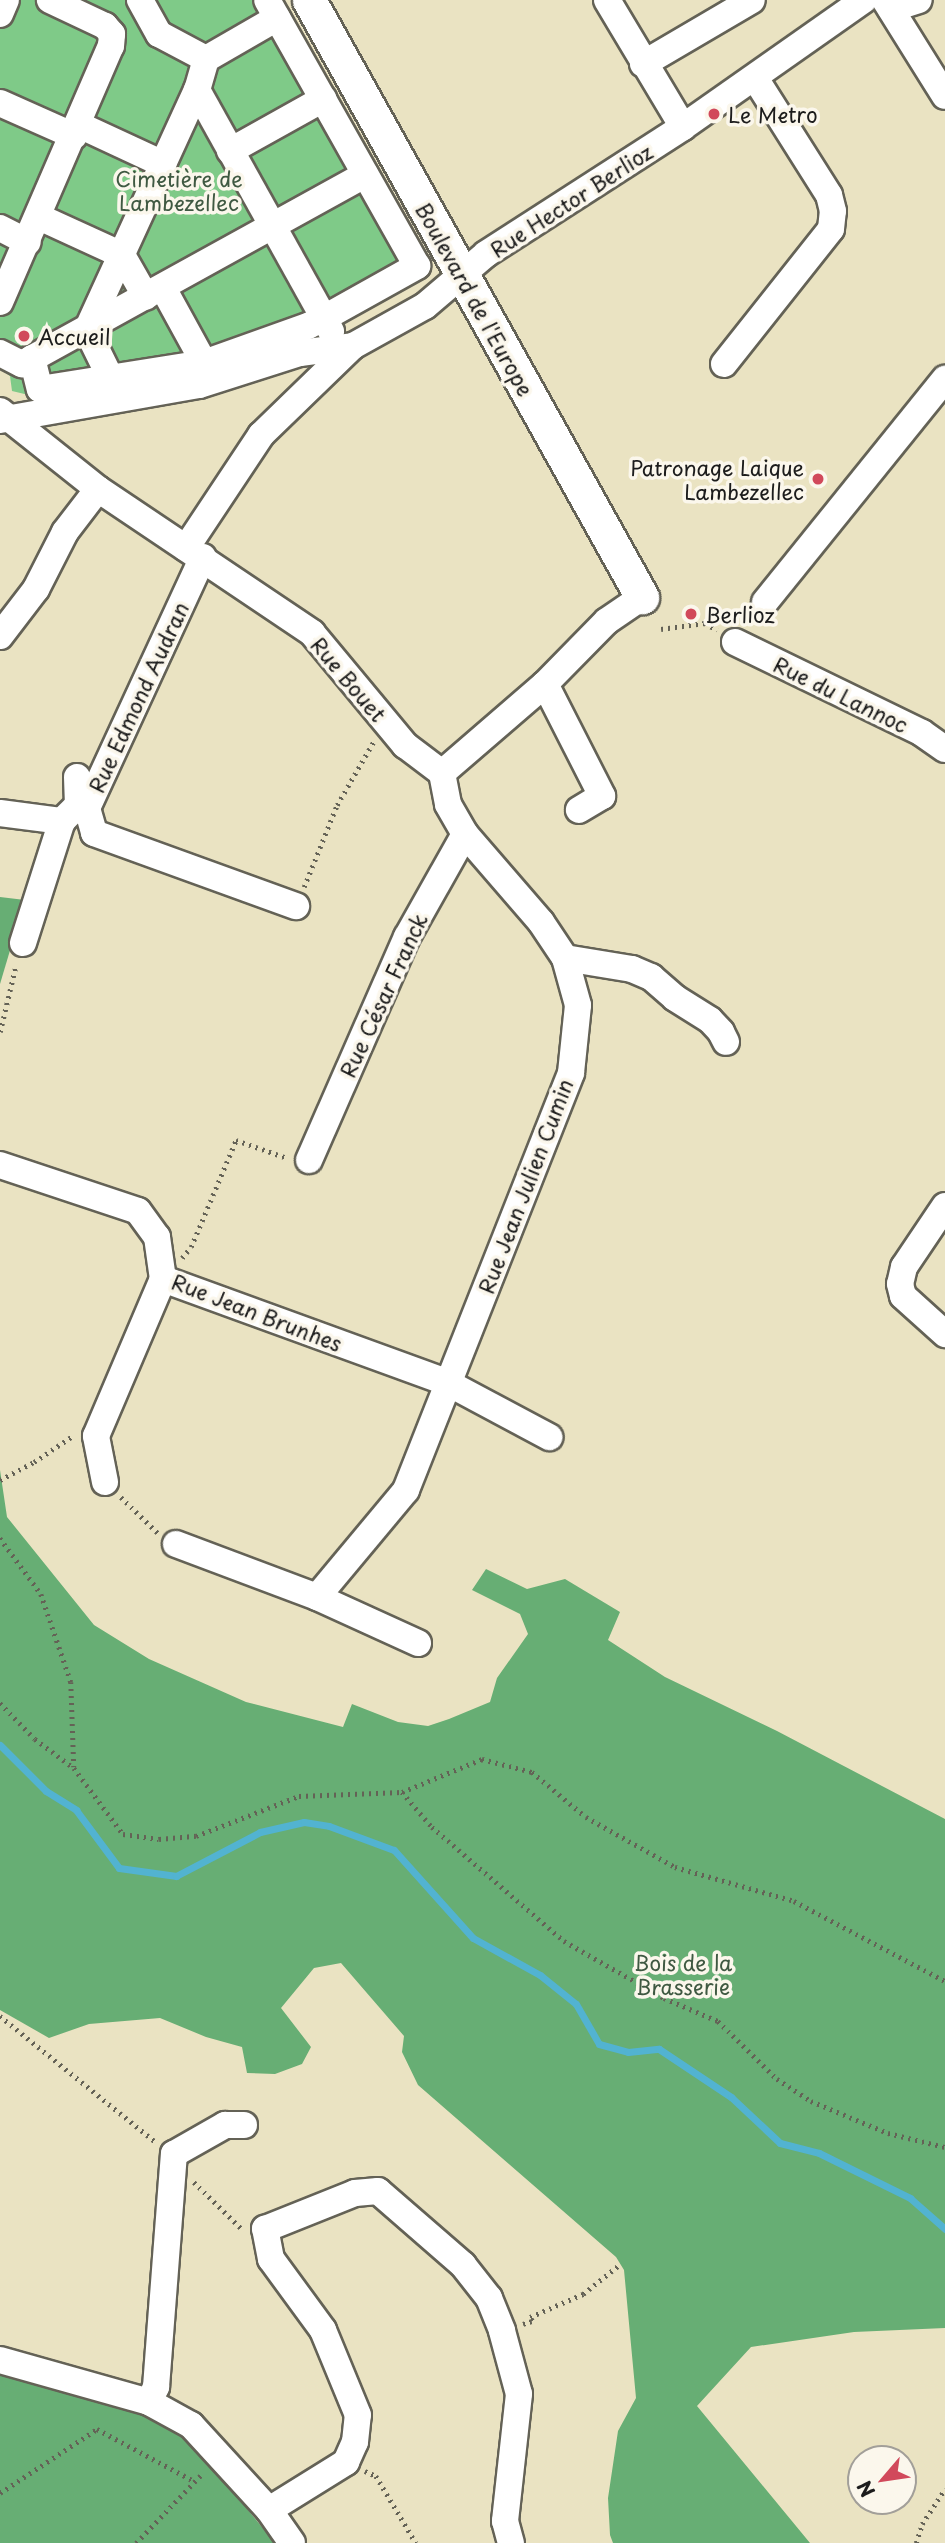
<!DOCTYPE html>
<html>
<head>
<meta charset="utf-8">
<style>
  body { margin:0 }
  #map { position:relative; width:945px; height:2543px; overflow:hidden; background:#eae3c2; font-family:"Playpen Sans",sans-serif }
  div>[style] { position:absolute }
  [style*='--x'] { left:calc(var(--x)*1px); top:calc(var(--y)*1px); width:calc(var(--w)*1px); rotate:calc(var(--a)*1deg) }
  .green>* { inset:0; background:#7fca88 }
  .forest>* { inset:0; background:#67ae74 }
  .stream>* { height:7px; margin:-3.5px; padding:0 3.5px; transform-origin:3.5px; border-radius:3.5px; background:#52b3d1 }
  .path>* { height:4.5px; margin-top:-2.25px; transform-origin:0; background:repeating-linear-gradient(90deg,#646256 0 2px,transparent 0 7px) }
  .roads { filter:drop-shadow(2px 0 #646256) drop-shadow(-2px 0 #646256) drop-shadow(0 2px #646256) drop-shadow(0 -2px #646256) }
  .minor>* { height:26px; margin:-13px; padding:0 13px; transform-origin:13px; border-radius:13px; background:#fff }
  .major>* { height:33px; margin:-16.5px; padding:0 16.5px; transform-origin:16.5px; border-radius:16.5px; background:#fff }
  .dots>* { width:19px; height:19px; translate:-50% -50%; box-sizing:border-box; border:4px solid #fbf7ec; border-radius:50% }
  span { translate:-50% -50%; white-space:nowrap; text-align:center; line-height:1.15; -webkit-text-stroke:7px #fbf7ec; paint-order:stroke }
  .poi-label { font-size:21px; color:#1c1c1c }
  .left { translate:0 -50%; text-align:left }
  .right { translate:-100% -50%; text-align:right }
  .park-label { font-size:21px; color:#3f5942 }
  .street-label { font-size:21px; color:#1c1c1c }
  .north { position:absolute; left:847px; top:2445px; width:70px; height:70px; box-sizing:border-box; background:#fbf7ec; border:2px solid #a29f99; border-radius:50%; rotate:241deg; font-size:19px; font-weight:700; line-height:28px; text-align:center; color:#1c1c1c }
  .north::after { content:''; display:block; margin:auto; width:24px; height:32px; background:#d1495b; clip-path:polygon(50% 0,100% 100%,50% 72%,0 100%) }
</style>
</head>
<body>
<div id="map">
  <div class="green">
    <div style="clip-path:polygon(0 0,277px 0,423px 259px,334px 321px,37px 397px,12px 391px,10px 376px,0 369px)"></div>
  </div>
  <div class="forest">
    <div style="clip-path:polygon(0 897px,25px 900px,0 984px)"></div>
    <div style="clip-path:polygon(0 1470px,7px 1517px,94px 1625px,149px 1659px,246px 1702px,343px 1727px,352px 1704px,398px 1722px,428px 1726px,449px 1719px,490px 1702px,497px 1678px,528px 1634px,520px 1614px,472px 1590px,486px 1569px,527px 1589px,565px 1579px,620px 1612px,608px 1640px,665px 1677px,777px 1731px,945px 1819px,945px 2328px,854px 2332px,751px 2347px,697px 2406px,810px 2543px,613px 2543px,610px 2535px,608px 2498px,618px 2431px,636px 2398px,624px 2270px,616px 2257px,418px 2085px,402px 2052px,404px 2036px,341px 1963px,314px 1968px,281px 2008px,311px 2047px,302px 2064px,275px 2074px,247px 2073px,242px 2047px,206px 2037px,160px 2018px,89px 2024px,49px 2038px,0 2010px)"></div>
    <div style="clip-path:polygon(0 2369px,144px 2415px,195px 2445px,275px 2543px,0 2543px)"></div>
  </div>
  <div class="stream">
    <div style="--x:0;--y:1745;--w:65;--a:45"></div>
    <div style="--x:46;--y:1791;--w:36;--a:32"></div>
    <div style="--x:76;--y:1810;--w:72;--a:53.4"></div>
    <div style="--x:119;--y:1868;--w:58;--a:8"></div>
    <div style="--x:176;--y:1876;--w:95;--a:-27.6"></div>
    <div style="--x:260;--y:1832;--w:45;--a:-12.8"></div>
    <div style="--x:304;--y:1822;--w:25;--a:9"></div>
    <div style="--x:329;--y:1826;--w:69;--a:20.3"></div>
    <div style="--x:394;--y:1850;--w:118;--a:48.1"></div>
    <div style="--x:473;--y:1938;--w:77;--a:28.9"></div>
    <div style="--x:540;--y:1975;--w:46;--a:38.9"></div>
    <div style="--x:576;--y:2004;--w:46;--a:60.1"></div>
    <div style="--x:599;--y:2044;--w:30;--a:15"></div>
    <div style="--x:628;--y:2052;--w:31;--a:-6"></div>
    <div style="--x:659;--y:2049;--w:87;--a:33.7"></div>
    <div style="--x:731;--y:2097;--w:67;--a:43.2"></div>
    <div style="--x:780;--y:2143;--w:40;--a:14.4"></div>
    <div style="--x:819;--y:2153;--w:102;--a:26.3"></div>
    <div style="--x:910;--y:2198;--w:47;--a:41.5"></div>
  </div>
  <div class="path">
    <div style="--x:661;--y:629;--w:44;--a:-7.8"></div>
    <div style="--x:705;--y:623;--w:14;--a:30"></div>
    <div style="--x:304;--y:887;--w:88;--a:-68.1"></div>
    <div style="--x:337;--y:805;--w:74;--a:-60"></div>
    <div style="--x:0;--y:1032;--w:69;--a:-76.6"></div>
    <div style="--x:182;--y:1258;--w:14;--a:-51"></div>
    <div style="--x:191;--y:1247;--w:116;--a:-67.2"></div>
    <div style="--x:236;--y:1140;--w:54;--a:19.4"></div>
    <div style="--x:0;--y:1480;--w:38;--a:-28"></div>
    <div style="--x:34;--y:1462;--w:48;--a:-34"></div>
    <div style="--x:121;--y:1497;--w:52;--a:44.2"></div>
    <div style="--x:0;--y:1538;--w:69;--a:53.8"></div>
    <div style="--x:41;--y:1594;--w:93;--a:71.2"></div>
    <div style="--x:71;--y:1682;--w:85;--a:88"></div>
    <div style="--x:0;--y:1703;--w:50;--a:45.8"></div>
    <div style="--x:35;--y:1739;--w:49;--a:36.6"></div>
    <div style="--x:74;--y:1768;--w:82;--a:53.4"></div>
    <div style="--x:123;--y:1834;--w:36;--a:8"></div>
    <div style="--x:159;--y:1839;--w:37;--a:-5"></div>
    <div style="--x:196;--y:1836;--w:110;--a:-21.2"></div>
    <div style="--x:299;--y:1796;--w:103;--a:-2.2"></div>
    <div style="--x:402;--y:1792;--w:46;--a:49.4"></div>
    <div style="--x:432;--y:1827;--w:174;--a:40.8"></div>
    <div style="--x:564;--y:1941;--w:115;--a:29.7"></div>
    <div style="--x:664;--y:1998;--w:59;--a:23.1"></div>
    <div style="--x:718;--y:2021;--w:83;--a:44.5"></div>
    <div style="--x:777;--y:2079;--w:40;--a:32.9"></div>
    <div style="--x:811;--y:2101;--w:83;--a:22.6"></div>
    <div style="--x:888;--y:2133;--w:59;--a:13.8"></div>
    <div style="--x:402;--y:1792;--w:87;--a:-22.4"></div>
    <div style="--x:482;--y:1759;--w:52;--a:14.6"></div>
    <div style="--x:532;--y:1772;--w:70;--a:39.8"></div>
    <div style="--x:586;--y:1817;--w:102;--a:29.3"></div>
    <div style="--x:675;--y:1867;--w:124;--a:15.9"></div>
    <div style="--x:794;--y:1901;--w:171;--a:27.9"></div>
    <div style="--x:0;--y:2016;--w:202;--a:39"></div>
    <div style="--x:194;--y:2182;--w:69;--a:44.4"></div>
    <div style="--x:523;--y:2324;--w:9;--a:-18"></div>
    <div style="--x:532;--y:2321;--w:4;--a:-117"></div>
    <div style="--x:530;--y:2317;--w:58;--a:-23.5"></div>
    <div style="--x:583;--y:2294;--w:45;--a:-38.7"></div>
    <div style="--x:365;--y:2471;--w:12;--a:24"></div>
    <div style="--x:376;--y:2476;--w:78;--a:59.2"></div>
    <div style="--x:0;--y:2493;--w:116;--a:-33.4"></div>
    <div style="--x:97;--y:2429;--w:110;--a:28.2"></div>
    <div style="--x:136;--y:2543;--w:97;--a:-46.3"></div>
    <div style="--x:916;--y:2543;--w:20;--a:-72"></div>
    <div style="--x:922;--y:2524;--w:42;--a:-56.7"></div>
  </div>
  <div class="roads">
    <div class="minor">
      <div style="--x:140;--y:0;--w:39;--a:61"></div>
      <div style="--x:159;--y:34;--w:53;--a:28"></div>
      <div style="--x:206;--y:59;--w:32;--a:106"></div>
      <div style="--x:197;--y:90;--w:261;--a:60.9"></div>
      <div style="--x:324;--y:318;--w:107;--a:-29.2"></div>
      <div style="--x:417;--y:266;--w:305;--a:-119.4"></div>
      <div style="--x:607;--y:0;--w:148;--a:59.1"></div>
      <div style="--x:885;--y:0;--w:113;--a:58"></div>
      <div style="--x:891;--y:9;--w:29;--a:-18"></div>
      <div style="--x:0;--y:14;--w:15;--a:-67"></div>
      <div style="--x:206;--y:59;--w:82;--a:-30"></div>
      <div style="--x:643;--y:64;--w:126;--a:-30.4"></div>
      <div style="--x:0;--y:103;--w:81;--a:24"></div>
      <div style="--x:79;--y:125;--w:93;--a:24.9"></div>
      <div style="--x:230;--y:151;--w:107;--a:-29.2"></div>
      <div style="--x:39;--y:217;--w:91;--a:24.6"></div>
      <div style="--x:122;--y:255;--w:48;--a:60.3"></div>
      <div style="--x:0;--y:228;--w:31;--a:27"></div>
      <div style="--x:163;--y:288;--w:85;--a:61.3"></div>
      <div style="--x:0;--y:302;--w:279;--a:-66.6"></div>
      <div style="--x:111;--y:46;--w:12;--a:-85"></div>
      <div style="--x:112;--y:34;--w:11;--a:-131"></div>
      <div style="--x:105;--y:26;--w:61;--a:-154.7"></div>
      <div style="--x:0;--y:353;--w:25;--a:27"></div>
      <div style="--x:22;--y:364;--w:392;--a:-28.9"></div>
      <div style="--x:32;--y:358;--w:32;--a:76"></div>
      <div style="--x:40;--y:389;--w:166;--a:-9"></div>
      <div style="--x:204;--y:363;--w:110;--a:-19.6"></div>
      <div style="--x:308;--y:326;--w:18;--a:-27"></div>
      <div style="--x:324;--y:318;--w:15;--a:62"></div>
      <div style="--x:724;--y:364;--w:172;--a:-51.6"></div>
      <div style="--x:831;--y:229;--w:18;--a:-84"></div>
      <div style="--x:833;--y:211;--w:16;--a:-104"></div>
      <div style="--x:829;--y:195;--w:138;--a:-122.3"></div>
      <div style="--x:111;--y:379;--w:55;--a:-116.1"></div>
      <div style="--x:87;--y:330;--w:264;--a:-65.4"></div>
      <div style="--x:0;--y:411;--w:125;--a:38.5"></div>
      <div style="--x:98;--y:489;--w:258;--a:33.9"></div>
      <div style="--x:312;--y:633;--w:146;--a:50.3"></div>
      <div style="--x:405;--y:745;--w:46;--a:37.1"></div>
      <div style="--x:442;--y:773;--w:136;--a:-40.8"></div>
      <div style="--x:545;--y:684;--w:88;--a:-45.5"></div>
      <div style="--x:607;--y:621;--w:42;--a:-34.4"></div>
      <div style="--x:0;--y:420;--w:202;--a:-10"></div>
      <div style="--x:199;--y:385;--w:106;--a:-17.6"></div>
      <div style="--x:300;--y:353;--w:53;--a:-7.5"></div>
      <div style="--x:186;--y:548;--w:136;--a:-56.4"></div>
      <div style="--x:261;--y:435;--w:128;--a:-44.1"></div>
      <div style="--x:353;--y:346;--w:82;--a:-29.1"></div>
      <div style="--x:425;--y:306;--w:80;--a:-40.4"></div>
      <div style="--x:486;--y:254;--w:234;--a:-32.8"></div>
      <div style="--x:683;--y:127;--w:221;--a:-35.1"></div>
      <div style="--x:203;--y:557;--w:277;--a:114.8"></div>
      <div style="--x:87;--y:808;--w:26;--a:74"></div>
      <div style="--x:94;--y:833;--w:215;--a:19.9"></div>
      <div style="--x:765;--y:602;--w:287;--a:-51.1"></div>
      <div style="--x:0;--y:636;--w:59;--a:-52.5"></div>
      <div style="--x:36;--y:589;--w:64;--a:-63"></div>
      <div style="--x:65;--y:532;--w:54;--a:-52.5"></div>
      <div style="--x:735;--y:642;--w:208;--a:25.9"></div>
      <div style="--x:922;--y:733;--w:28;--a:35"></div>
      <div style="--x:545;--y:684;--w:126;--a:63"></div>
      <div style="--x:602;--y:796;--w:27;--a:149"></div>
      <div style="--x:77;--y:777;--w:28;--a:88"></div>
      <div style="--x:0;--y:813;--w:63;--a:7.4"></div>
      <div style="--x:23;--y:943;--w:128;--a:-72.3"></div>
      <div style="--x:62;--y:821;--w:23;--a:-45"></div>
      <div style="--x:78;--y:805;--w:14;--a:-25"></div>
      <div style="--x:565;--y:958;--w:68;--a:9.3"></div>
      <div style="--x:632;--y:969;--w:21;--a:23"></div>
      <div style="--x:651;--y:977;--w:32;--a:41"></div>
      <div style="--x:675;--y:998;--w:41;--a:32.2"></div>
      <div style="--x:710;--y:1020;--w:16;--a:47"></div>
      <div style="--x:721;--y:1032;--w:11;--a:63"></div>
      <div style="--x:309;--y:1160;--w:244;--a:-66.3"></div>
      <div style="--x:407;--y:937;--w:118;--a:-60.6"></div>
      <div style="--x:0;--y:1165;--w:145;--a:18.4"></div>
      <div style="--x:138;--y:1211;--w:32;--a:54"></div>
      <div style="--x:157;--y:1237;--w:42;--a:81.9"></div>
      <div style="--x:163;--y:1279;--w:303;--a:20"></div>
      <div style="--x:448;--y:1383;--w:115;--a:28.1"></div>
      <div style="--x:945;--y:1206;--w:73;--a:123.9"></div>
      <div style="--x:904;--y:1267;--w:17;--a:103"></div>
      <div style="--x:900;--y:1284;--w:12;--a:76"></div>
      <div style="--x:903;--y:1296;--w:57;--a:42.1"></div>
      <div style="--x:105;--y:1482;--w:47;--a:-101.1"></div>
      <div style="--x:96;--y:1436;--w:171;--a:-66.9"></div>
      <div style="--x:176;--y:1544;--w:151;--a:20.6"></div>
      <div style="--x:317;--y:1597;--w:111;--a:24.5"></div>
      <div style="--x:317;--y:1597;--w:139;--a:-50.2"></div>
      <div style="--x:406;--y:1490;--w:448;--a:-68.4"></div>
      <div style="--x:571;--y:1073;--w:68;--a:-84.1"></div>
      <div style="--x:578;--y:1005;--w:49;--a:-105.5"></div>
      <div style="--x:565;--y:958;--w:43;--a:-123.7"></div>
      <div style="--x:541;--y:922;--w:116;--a:-130.8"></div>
      <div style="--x:465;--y:834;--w:34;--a:-120"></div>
      <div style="--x:448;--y:804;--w:32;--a:-101"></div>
      <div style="--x:0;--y:2360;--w:155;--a:15.7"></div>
      <div style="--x:149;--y:2402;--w:48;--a:28.7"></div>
      <div style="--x:191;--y:2425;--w:115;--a:47.5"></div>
      <div style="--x:269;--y:2510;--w:40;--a:55.1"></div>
      <div style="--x:149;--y:2402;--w:17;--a:-65"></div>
      <div style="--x:156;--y:2387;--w:234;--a:-85.6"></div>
      <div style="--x:174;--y:2154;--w:59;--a:-29.6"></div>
      <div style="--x:225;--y:2125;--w:19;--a:0"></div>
      <div style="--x:269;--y:2510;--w:91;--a:-31.9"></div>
      <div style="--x:346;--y:2462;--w:22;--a:-66"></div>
      <div style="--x:355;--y:2442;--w:27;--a:-84"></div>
      <div style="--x:358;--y:2415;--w:92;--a:-112.4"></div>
      <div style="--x:323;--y:2330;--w:88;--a:-126.2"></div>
      <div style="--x:271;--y:2259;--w:31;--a:-101"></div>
      <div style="--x:265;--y:2229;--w:97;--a:-21.8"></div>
      <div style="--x:355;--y:2193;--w:23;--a:-5"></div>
      <div style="--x:378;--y:2191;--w:113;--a:41"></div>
      <div style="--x:463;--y:2265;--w:42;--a:51.8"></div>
      <div style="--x:489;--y:2298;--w:35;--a:68"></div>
      <div style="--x:502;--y:2331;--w:65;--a:74.9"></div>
      <div style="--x:519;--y:2394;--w:128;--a:96.3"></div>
      <div style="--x:505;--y:2521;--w:23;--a:75"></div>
    </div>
    <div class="major">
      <div style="--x:309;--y:0;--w:684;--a:60.85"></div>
    </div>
  </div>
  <div class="dots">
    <div style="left:714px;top:114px;background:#d1495b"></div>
    <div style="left:24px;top:336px;background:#d1495b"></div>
    <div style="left:818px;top:479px;background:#d1495b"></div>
    <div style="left:691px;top:614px;background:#d1495b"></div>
  </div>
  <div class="poi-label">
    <span class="left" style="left:728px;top:114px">Le Metro</span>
    <span class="left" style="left:38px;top:336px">Accueil</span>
    <span class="right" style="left:804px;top:479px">Patronage Laique<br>Lambezellec</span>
    <span class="left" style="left:705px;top:614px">Berlioz</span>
  </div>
  <div class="park-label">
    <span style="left:179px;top:190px">Cimetière de<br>Lambezellec</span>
    <span style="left:683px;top:1974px">Bois de la<br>Brasserie</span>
  </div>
  <div class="street-label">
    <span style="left:571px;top:200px;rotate:-33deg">Rue Hector Berlioz</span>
    <span style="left:475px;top:299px;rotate:61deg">Boulevard de l'Europe</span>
    <span style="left:349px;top:679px;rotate:50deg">Rue Bouet</span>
    <span style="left:841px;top:694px;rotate:26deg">Rue du Lannoc</span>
    <span style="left:138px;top:697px;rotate:-65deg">Rue Edmond Audran</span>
    <span style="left:383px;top:995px;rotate:-65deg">Rue César Franck</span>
    <span style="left:525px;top:1186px;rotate:-69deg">Rue Jean Julien Cumin</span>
    <span style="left:257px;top:1312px;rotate:21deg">Rue Jean Brunhes</span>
  </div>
  <div class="north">N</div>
</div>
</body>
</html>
